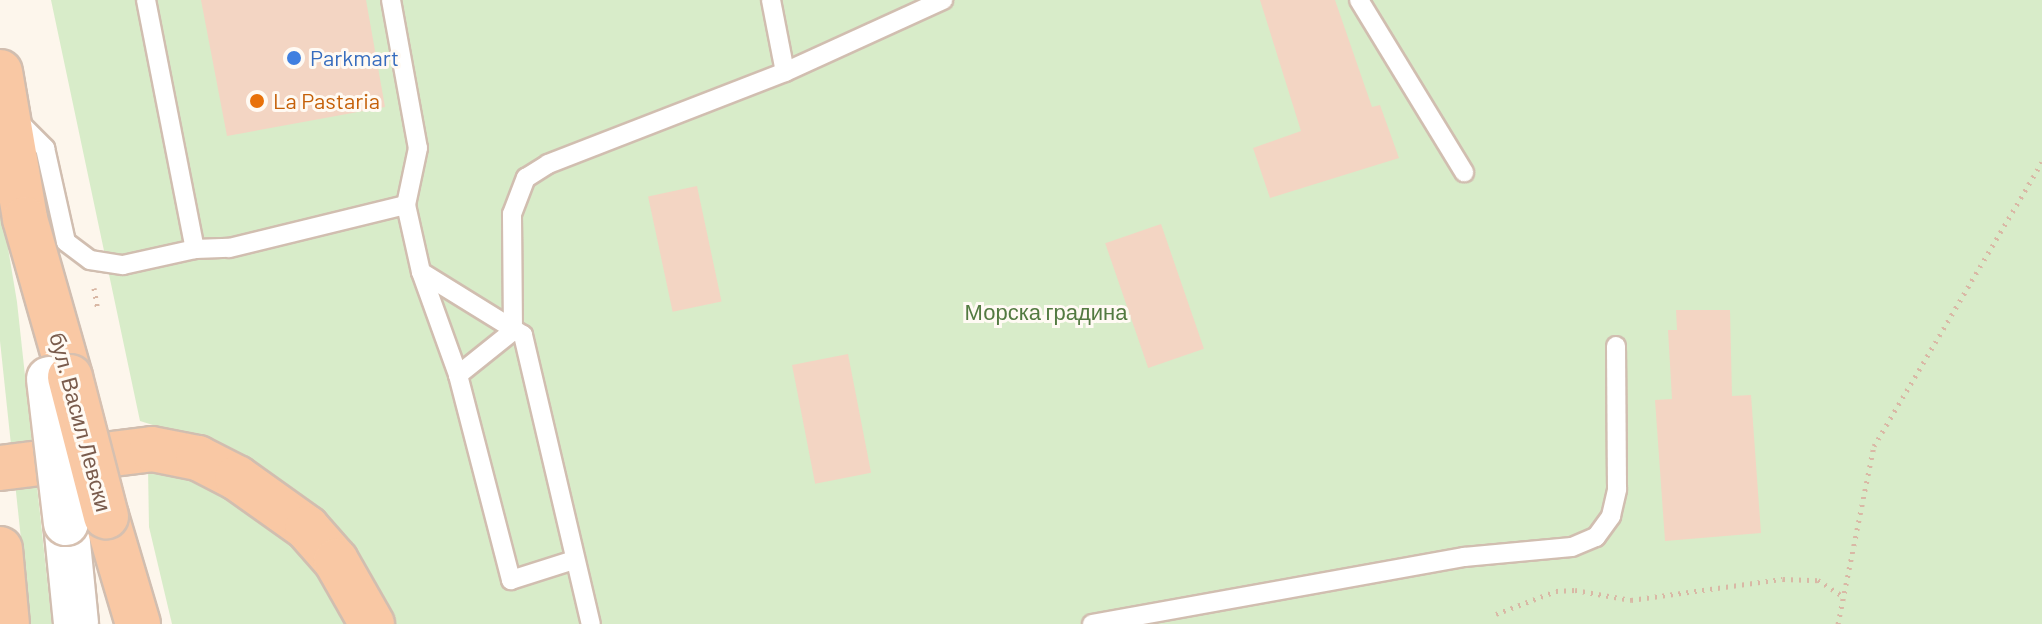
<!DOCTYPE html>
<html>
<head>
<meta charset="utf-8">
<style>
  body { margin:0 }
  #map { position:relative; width:2042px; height:624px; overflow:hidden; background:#fdf6ec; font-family:Barlow,sans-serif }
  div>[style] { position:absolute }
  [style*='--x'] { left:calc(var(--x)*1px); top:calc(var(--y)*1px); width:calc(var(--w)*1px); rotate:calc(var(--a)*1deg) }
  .green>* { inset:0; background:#d8ecc9 }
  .building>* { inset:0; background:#f3d5c3; transform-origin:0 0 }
  .path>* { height:5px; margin-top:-2.5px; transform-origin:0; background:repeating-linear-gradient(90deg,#d9b8a5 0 2px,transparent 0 8px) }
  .roads { filter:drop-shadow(2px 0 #d1beb0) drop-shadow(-2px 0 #d1beb0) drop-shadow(0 2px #d1beb0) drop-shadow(0 -2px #d1beb0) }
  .service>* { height:18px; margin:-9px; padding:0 9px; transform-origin:9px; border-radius:9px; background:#fff }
  .secondary>* { height:44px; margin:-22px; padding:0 22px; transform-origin:22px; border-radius:22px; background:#fff }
  .trunk>* { height:44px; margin:-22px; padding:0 22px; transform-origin:22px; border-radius:22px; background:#f9c8a4 }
  .bridges { filter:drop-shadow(2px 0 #d6c0b0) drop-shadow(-2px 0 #d6c0b0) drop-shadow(0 2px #d6c0b0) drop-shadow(0 -2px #d6c0b0) }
  .secondary-bridge>* { height:44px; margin:-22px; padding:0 22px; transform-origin:22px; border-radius:22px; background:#fff }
  .trunk-bridge>* { height:44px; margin:-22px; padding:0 22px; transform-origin:22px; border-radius:22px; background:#f9c8a4 }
  .dots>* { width:22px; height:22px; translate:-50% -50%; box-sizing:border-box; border:4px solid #fffaf3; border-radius:50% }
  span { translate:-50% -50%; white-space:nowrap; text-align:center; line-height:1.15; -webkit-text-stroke:6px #fffaf3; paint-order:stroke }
  .shop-label { font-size:22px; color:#366cbe }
  .left { translate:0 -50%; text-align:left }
  .food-label { font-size:22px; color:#c56008 }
  .park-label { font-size:22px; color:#537a41 }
  .street-label { font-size:22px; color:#7a5c4d }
</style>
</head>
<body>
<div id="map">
  <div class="green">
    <div style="clip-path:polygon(51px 0,2042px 0,2042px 624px,394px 624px,354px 550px,201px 440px,140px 421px)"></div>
    <div style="clip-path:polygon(0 200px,17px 302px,52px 624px,30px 624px,0 341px)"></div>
    <div style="clip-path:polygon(148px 467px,221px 490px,289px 535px,321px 574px,347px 624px,172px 624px,149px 527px)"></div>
  </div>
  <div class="building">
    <div style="clip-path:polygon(201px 0,366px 0,385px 107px,227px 136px)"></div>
    <div style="clip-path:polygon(1260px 0,1335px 0,1372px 107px,1380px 105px,1399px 158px,1270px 198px,1253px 148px,1301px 131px)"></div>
    <div style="left:697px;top:186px;width:118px;height:50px;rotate:78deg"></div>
    <div style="left:1161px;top:224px;width:132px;height:59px;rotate:71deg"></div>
    <div style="clip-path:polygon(1676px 310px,1730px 310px,1732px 396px,1751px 395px,1761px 533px,1665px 541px,1655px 400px,1672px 399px,1668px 330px,1677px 330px)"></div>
    <div style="left:848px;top:354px;width:121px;height:57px;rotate:79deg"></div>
  </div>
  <div class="path">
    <div style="--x:94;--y:288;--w:22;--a:80"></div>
    <div style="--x:1496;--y:614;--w:64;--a:-21"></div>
    <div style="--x:1556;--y:591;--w:19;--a:-3"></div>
    <div style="--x:1575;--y:590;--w:57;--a:10.1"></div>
    <div style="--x:1631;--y:600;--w:153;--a:-7.9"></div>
    <div style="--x:1783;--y:579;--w:35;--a:2"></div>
    <div style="--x:1818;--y:580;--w:30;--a:33"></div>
    <div style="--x:1838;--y:624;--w:182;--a:-78.6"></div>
    <div style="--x:1874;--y:446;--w:330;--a:-59.4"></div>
  </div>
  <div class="roads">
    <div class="service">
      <div style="--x:146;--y:0;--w:254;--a:78.9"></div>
      <div style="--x:391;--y:0;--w:150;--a:79.7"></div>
      <div style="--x:418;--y:148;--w:58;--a:101.9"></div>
      <div style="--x:406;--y:205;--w:69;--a:77.4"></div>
      <div style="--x:421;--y:272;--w:120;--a:31.7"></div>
      <div style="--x:523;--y:335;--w:297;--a:76.8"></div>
      <div style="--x:771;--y:0;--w:73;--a:79"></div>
      <div style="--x:1359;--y:0;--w:202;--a:58.6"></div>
      <div style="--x:17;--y:120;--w:40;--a:45"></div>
      <div style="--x:45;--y:148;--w:96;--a:77.4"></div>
      <div style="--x:66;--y:242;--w:30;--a:37"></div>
      <div style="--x:90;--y:260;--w:33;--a:9"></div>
      <div style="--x:123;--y:265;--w:74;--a:-12.5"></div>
      <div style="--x:195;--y:249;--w:34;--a:-2"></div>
      <div style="--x:229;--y:248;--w:182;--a:-13.7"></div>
      <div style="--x:421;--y:272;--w:109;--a:70.2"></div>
      <div style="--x:458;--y:375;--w:212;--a:75.5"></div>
      <div style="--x:511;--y:580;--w:66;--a:-17.6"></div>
      <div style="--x:458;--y:375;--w:70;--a:-38.7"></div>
      <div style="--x:513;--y:331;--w:117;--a:-90.5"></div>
      <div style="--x:512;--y:214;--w:39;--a:-69"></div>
      <div style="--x:526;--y:178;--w:26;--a:-32"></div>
      <div style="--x:548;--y:164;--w:254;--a:-21.2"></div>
      <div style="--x:785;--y:72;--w:174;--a:-24.5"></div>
      <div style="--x:1092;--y:624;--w:378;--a:-10.2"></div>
      <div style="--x:1464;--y:557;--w:108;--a:-5.3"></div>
      <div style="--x:1572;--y:547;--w:26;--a:-23"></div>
      <div style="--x:1596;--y:537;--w:26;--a:-54"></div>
      <div style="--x:1611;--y:516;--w:28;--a:-77"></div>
      <div style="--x:1617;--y:489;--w:143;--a:-90.4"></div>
    </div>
    <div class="secondary">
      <div style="--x:66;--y:523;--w:101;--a:84.3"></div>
    </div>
    <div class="trunk">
      <div style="--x:0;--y:72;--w:149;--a:80.3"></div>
      <div style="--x:25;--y:219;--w:164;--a:74.1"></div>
      <div style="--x:0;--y:468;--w:153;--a:-7.1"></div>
      <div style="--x:152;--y:449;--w:47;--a:11.1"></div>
      <div style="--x:198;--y:458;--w:44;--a:27.1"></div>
      <div style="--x:237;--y:478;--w:86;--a:35.5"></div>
      <div style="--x:307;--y:528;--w:44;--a:48.7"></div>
      <div style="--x:336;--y:561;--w:73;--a:60.3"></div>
      <div style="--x:106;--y:516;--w:113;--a:73.5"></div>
      <div style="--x:0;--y:549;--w:75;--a:84.7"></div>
    </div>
  </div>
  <div class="bridges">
    <div class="secondary-bridge">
      <div style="--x:49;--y:379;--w:145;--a:83.3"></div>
    </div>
    <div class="trunk-bridge">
      <div style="--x:70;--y:377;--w:144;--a:75.5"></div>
    </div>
  </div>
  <div class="dots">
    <div style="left:294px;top:58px;background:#3f7fe0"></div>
    <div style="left:257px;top:101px;background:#e8710a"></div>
  </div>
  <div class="shop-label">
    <span class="left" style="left:310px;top:58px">Parkmart</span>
  </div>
  <div class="food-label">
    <span class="left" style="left:273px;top:101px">La Pastaria</span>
  </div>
  <div class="park-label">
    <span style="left:1046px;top:312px">Морска градина</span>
  </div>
  <div class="street-label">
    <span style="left:81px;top:422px;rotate:75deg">бул. Васил Левски</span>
  </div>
</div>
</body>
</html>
